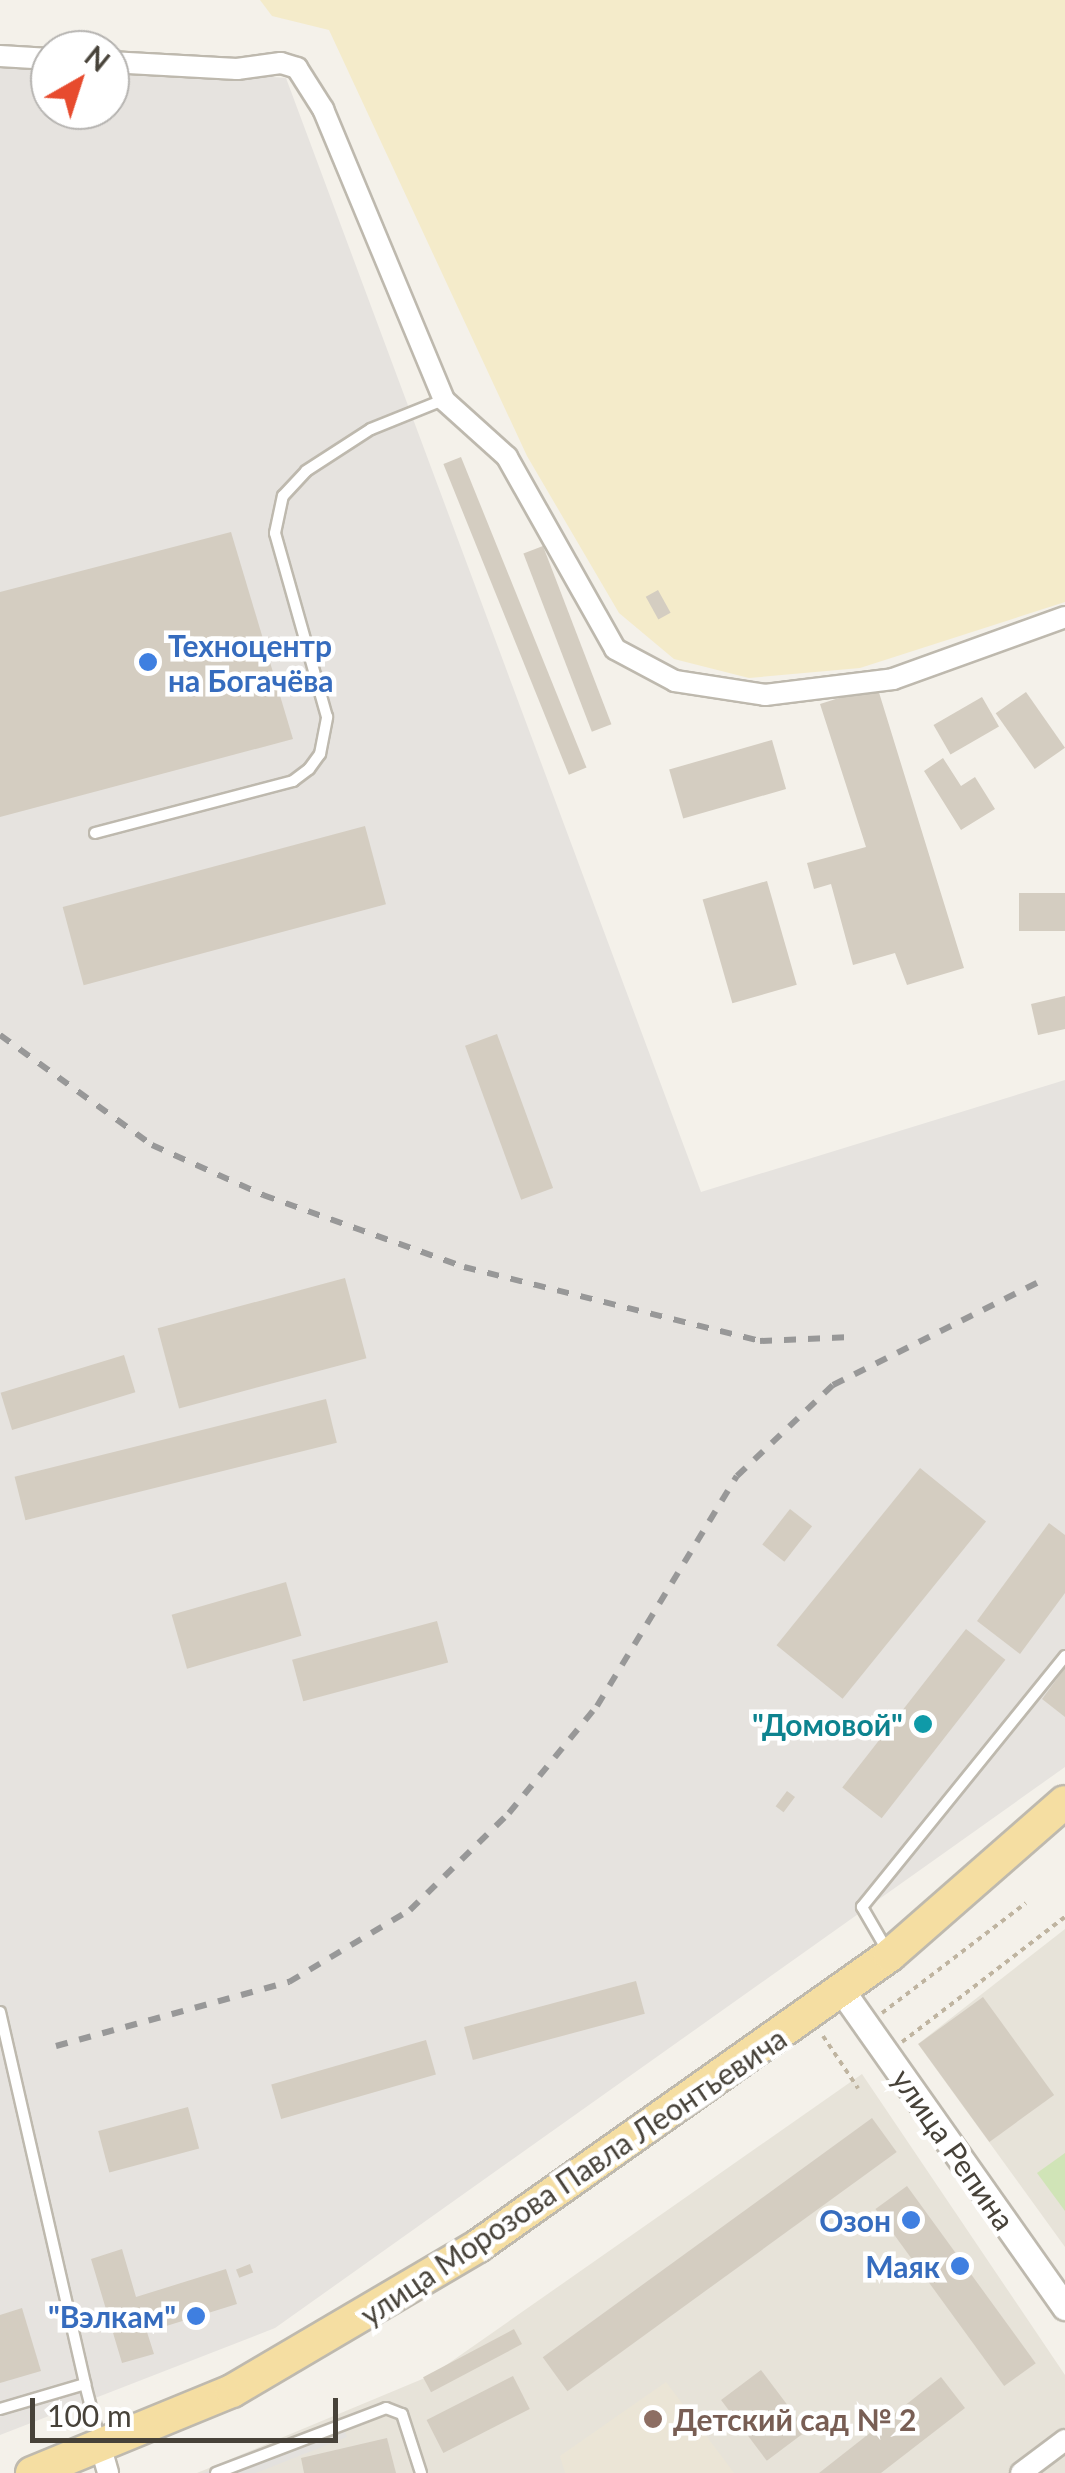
<!DOCTYPE html>
<html>
<head>
<meta charset="utf-8">
<style>
  body { margin:0 }
  #map { position:relative; width:1065px; height:2473px; overflow:hidden; background:#f4f1ea; font-family:Lato,sans-serif }
  div>[style] { position:absolute }
  [style*='--x'] { left:calc(var(--x)*1px); top:calc(var(--y)*1px); width:calc(var(--w)*1px); rotate:calc(var(--a)*1deg) }
  .residential>* { inset:0; background:#e7e3d9 }
  .industrial>* { inset:0; background:#e6e3df }
  .education>* { inset:0; background:#ebe5d6 }
  .green>* { inset:0; background:#d0e4b7 }
  .sand>* { inset:0; background:#f4ebca }
  .parking>* { inset:0; background:#e3e1de }
  .building>* { inset:0; background:#d4cdc1; transform-origin:0 0 }
  .path>* { height:4px; margin-top:-2px; transform-origin:0; background:repeating-linear-gradient(90deg,#bfb4a0 0 5px,transparent 0 10px) }
  .roads { filter:drop-shadow(2px 0 #beb9ae) drop-shadow(-2px 0 #beb9ae) drop-shadow(0 2px #beb9ae) drop-shadow(0 -2px #beb9ae) }
  .service>* { height:10px; margin:-5px; padding:0 5px; transform-origin:5px; border-radius:5px; background:#fff }
  .minor>* { height:20px; margin:-10px; padding:0 10px; transform-origin:10px; border-radius:10px; background:#fff }
  .tertiary>* { height:25px; margin:-12.5px; padding:0 12.5px; transform-origin:12.5px; border-radius:12.5px; background:#fff }
  .primary>* { height:32px; margin:-16px; padding:0 16px; transform-origin:16px; border-radius:16px; background:#f5dea2 }
  .rail>* { height:6px; margin-top:-3px; transform-origin:0; background:repeating-linear-gradient(90deg,#989898 0 12px,transparent 0 24px) }
  .dots>* { width:28px; height:28px; translate:-50% -50%; box-sizing:border-box; border:5px solid #fff; border-radius:50% }
  span { translate:-50% -50%; white-space:nowrap; text-align:center; line-height:1.15; -webkit-text-stroke:9px #fff; paint-order:stroke }
  .shop-label { font-size:30px; color:#366cbe; font-weight:700 }
  .left { translate:0 -50%; text-align:left }
  .right { translate:-100% -50%; text-align:right }
  .culture-label { font-size:30px; color:#0d838f; font-weight:700 }
  .street-label { font-size:30px; color:#474239 }
  .education-label { font-size:30px; color:#785e54; font-weight:700 }
  .north { position:absolute; left:30px; top:30px; width:100px; height:100px; box-sizing:border-box; background:#fff; border:2px solid #b5b3b0; border-radius:50%; rotate:39deg; font-size:28px; font-weight:700; line-height:40px; text-align:center; color:#474239 }
  .north::after { content:''; display:block; margin:auto; width:35px; height:45px; background:#e74b2e; clip-path:polygon(50% 0,100% 100%,50% 72%,0 100%) }
  .scale { position:absolute; left:30px; top:2398px; width:308px; height:45px; box-sizing:border-box; border:5px solid #474239; border-top:0; padding-left:12px; font-size:30px; line-height:35px; white-space:nowrap; color:#474239; -webkit-text-stroke:8px #fff; paint-order:stroke }
</style>
</head>
<body>
<div id="map">
  <div class="residential">
    <div style="clip-path:polygon(1065px 1929px,1065px 2247px,918px 2044px)"></div>
    <div style="clip-path:polygon(862px 2074px,1065px 2375px,1065px 2473px,197px 2473px,432px 2375px)"></div>
  </div>
  <div class="industrial">
    <div style="clip-path:polygon(0 56px,50px 59px,50px 110px,110px 110px,110px 64px,286px 78px,701px 1192px,1065px 1080px,1065px 1767px,275px 2328px,0 2435px)"></div>
  </div>
  <div class="education">
    <div style="clip-path:polygon(666px 2382px,734px 2473px,565px 2473px,560px 2456px)"></div>
  </div>
  <div class="green">
    <div style="clip-path:polygon(1065px 2153px,1065px 2211px,1037px 2173px)"></div>
  </div>
  <div class="sand">
    <div style="clip-path:polygon(260px 0,1065px 0,1065px 602px,860px 668px,749px 678px,674px 659px,619px 613px,527px 456px,329px 30px,272px 16px)"></div>
  </div>
  <div class="parking">
    <div style="clip-path:polygon(340px 2419px,347px 2437px,256px 2473px,203px 2473px)"></div>
  </div>
  <div class="building">
    <div style="left:461px;top:457px;width:335px;height:19px;rotate:68deg"></div>
    <div style="clip-path:polygon(231px 532px,293px 739px,0 817px,0 592px)"></div>
    <div style="left:543px;top:546px;width:191px;height:21px;rotate:69deg"></div>
    <div style="left:658px;top:590px;width:26px;height:14px;rotate:61deg"></div>
    <div style="clip-path:polygon(877px 686px,964px 968px,907px 985px,895px 953px,853px 965px,831px 884px,814px 889px,807px 863px,866px 847px,820px 704px)"></div>
    <div style="left:1026px;top:692px;width:68px;height:37px;rotate:55deg"></div>
    <div style="left:982px;top:697px;width:34px;height:56px;rotate:60deg"></div>
    <div style="left:772px;top:740px;width:51px;height:107px;rotate:74deg"></div>
    <div style="clip-path:polygon(943px 758px,961px 786px,975px 777px,995px 809px,961px 830px,924px 771px)"></div>
    <div style="left:365px;top:826px;width:81px;height:313px;rotate:75deg"></div>
    <div style="left:767px;top:881px;width:108px;height:67px;rotate:74deg"></div>
    <div style="left:1065px;top:893px;width:38px;height:46px;rotate:90deg"></div>
    <div style="clip-path:polygon(1065px 996px,1065px 1029px,1038px 1035px,1031px 1004px)"></div>
    <div style="left:497px;top:1034px;width:164px;height:34px;rotate:70deg"></div>
    <div style="left:345px;top:1278px;width:83px;height:194px;rotate:75deg"></div>
    <div style="left:124px;top:1355px;width:39px;height:129px;rotate:73deg"></div>
    <div style="left:326px;top:1399px;width:45px;height:321px;rotate:76deg"></div>
    <div style="left:920px;top:1468px;width:85px;height:228px;rotate:39deg"></div>
    <div style="left:790px;top:1509px;width:28px;height:45px;rotate:38deg"></div>
    <div style="clip-path:polygon(1049px 1523px,1065px 1535px,1065px 1593px,1020px 1654px,977px 1621px)"></div>
    <div style="left:286px;top:1582px;width:56px;height:119px;rotate:74deg"></div>
    <div style="left:437px;top:1621px;width:43px;height:150px;rotate:75deg"></div>
    <div style="left:966px;top:1629px;width:50px;height:201px;rotate:38deg"></div>
    <div style="clip-path:polygon(1065px 1668px,1065px 1717px,1042px 1699px)"></div>
    <div style="left:787px;top:1791px;width:10px;height:19px;rotate:37deg"></div>
    <div style="left:636px;top:1981px;width:34px;height:178px;rotate:75deg"></div>
    <div style="left:983px;top:1997px;width:121px;height:80px;rotate:54deg"></div>
    <div style="left:426px;top:2040px;width:36px;height:161px;rotate:74deg"></div>
    <div style="left:188px;top:2107px;width:43px;height:93px;rotate:75deg"></div>
    <div style="left:872px;top:2118px;width:42px;height:407px;rotate:54deg"></div>
    <div style="left:907px;top:2186px;width:219px;height:39px;rotate:54deg"></div>
    <div style="clip-path:polygon(122px 2249px,136px 2297px,226px 2269px,237px 2304px,147px 2332px,154px 2354px,122px 2363px,91px 2259px)"></div>
    <div style="left:250px;top:2264px;width:9px;height:15px;rotate:69deg"></div>
    <div style="clip-path:polygon(22px 2308px,41px 2371px,0 2383px,0 2315px)"></div>
    <div style="left:514px;top:2329px;width:17px;height:103px;rotate:62deg"></div>
    <div style="left:761px;top:2370px;width:76px;height:50px;rotate:53deg"></div>
    <div style="left:513px;top:2376px;width:37px;height:97px;rotate:63deg"></div>
    <div style="clip-path:polygon(941px 2377px,965px 2408px,881px 2473px,819px 2473px)"></div>
    <div style="clip-path:polygon(387px 2438px,396px 2473px,304px 2473px,301px 2458px)"></div>
  </div>
  <div class="path">
    <div style="--x:882;--y:2013;--w:181;--a:-37.4"></div>
    <div style="--x:823;--y:2036;--w:63;--a:56.1"></div>
    <div style="--x:902;--y:2042;--w:205;--a:-37.5"></div>
  </div>
  <div class="roads">
    <div class="service">
      <div style="--x:95;--y:833;--w:205;--a:-14.7"></div>
      <div style="--x:293;--y:781;--w:20;--a:-37"></div>
      <div style="--x:309;--y:769;--w:19;--a:-54"></div>
      <div style="--x:320;--y:754;--w:38;--a:-79"></div>
      <div style="--x:327;--y:717;--w:191;--a:-105.8"></div>
      <div style="--x:275;--y:533;--w:38;--a:-78"></div>
      <div style="--x:283;--y:496;--w:34;--a:-47"></div>
      <div style="--x:306;--y:471;--w:77;--a:-32.9"></div>
      <div style="--x:371;--y:429;--w:78;--a:-21.9"></div>
      <div style="--x:887;--y:1950;--w:50;--a:-120.2"></div>
      <div style="--x:862;--y:1907;--w:323;--a:-51"></div>
      <div style="--x:0;--y:2012;--w:382;--a:77.1"></div>
      <div style="--x:0;--y:2409;--w:89;--a:-16.4"></div>
      <div style="--x:85;--y:2384;--w:56;--a:75.5"></div>
      <div style="--x:216;--y:2473;--w:182;--a:-20.9"></div>
      <div style="--x:386;--y:2408;--w:17;--a:21"></div>
      <div style="--x:402;--y:2414;--w:62;--a:72.1"></div>
    </div>
    <div class="minor">
      <div style="--x:0;--y:56;--w:50;--a:3.4"></div>
      <div style="--x:110;--y:62;--w:127;--a:3.2"></div>
      <div style="--x:237;--y:69;--w:44;--a:-7.8"></div>
      <div style="--x:281;--y:63;--w:17;--a:17"></div>
      <div style="--x:297;--y:68;--w:49;--a:57.6"></div>
      <div style="--x:323;--y:109;--w:315;--a:67.4"></div>
      <div style="--x:444;--y:400;--w:85;--a:42.1"></div>
      <div style="--x:507;--y:457;--w:220;--a:60.6"></div>
      <div style="--x:615;--y:649;--w:68;--a:28.1"></div>
      <div style="--x:675;--y:681;--w:91;--a:8.8"></div>
      <div style="--x:765;--y:695;--w:129;--a:-7.1"></div>
      <div style="--x:893;--y:679;--w:183;--a:-19.8"></div>
      <div style="--x:101;--y:2448;--w:26;--a:74"></div>
      <div style="--x:1021;--y:2473;--w:55;--a:-36.9"></div>
    </div>
    <div class="tertiary">
      <div style="--x:842;--y:1991;--w:387;--a:54.8"></div>
    </div>
    <div class="primary">
      <div style="--x:32;--y:2473;--w:216;--a:-22.3"></div>
      <div style="--x:232;--y:2391;--w:286;--a:-30.5"></div>
      <div style="--x:478;--y:2246;--w:504;--a:-35.23"></div>
      <div style="--x:890;--y:1955;--w:232;--a:-41.2"></div>
    </div>
  </div>
  <div class="rail">
    <div style="--x:0;--y:1035;--w:188;--a:35.9"></div>
    <div style="--x:152;--y:1145;--w:122;--a:24.2"></div>
    <div style="--x:263;--y:1195;--w:214;--a:19.7"></div>
    <div style="--x:464;--y:1267;--w:305;--a:14"></div>
    <div style="--x:760;--y:1341;--w:91;--a:-2.5"></div>
    <div style="--x:56;--y:2046;--w:242;--a:-15.4"></div>
    <div style="--x:289;--y:1982;--w:141;--a:-30.8"></div>
    <div style="--x:410;--y:1910;--w:139;--a:-44.4"></div>
    <div style="--x:509;--y:1813;--w:139;--a:-50.6"></div>
    <div style="--x:597;--y:1706;--w:269;--a:-58.7"></div>
    <div style="--x:737;--y:1476;--w:132;--a:-43.5"></div>
    <div style="--x:833;--y:1385;--w:235;--a:-26.6"></div>
  </div>
  <div class="dots">
    <div style="left:148px;top:662px;background:#3f7fe0"></div>
    <div style="left:923px;top:1724px;background:#0f9aa8"></div>
    <div style="left:911px;top:2220px;background:#3f7fe0"></div>
    <div style="left:960px;top:2266px;background:#3f7fe0"></div>
    <div style="left:196px;top:2316px;background:#3f7fe0"></div>
    <div style="left:653px;top:2419px;background:#8d6e63"></div>
  </div>
  <div class="shop-label">
    <span class="left" style="left:168px;top:662px">Техноцентр<br>на Богачёва</span>
    <span class="right" style="left:891px;top:2220px">Озон</span>
    <span class="right" style="left:940px;top:2266px">Маяк</span>
    <span class="right" style="left:176px;top:2316px">"Вэлкам"</span>
  </div>
  <div class="culture-label">
    <span class="right" style="left:903px;top:1724px">"Домовой"</span>
  </div>
  <div class="street-label">
    <span style="left:954px;top:2149px;rotate:55deg">улица Репина</span>
    <span style="left:573px;top:2176px;rotate:-34deg">улица Морозова Павла Леонтьевича</span>
  </div>
  <div class="education-label">
    <span class="left" style="left:673px;top:2419px">Детский сад № 2</span>
  </div>
  <div class="north">N</div>
  <div class="scale">100 m</div>
</div>
</body>
</html>
